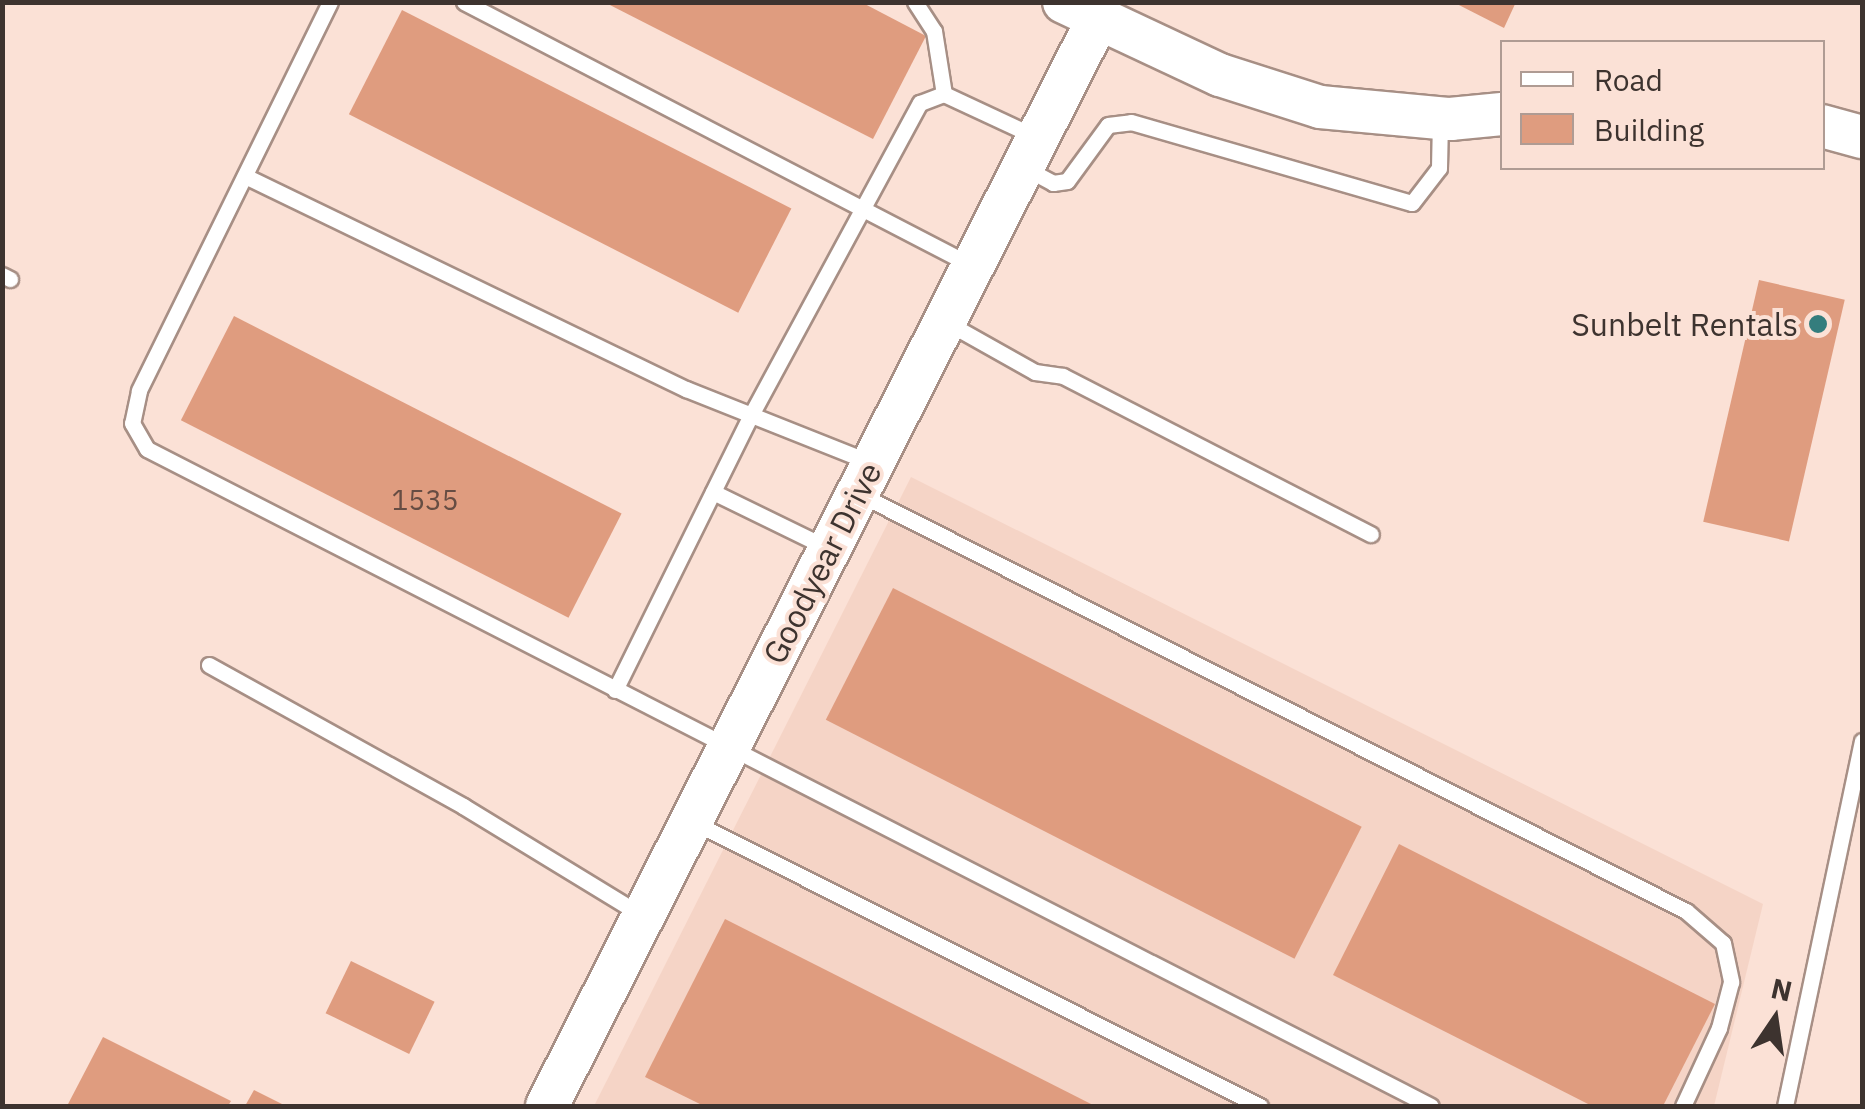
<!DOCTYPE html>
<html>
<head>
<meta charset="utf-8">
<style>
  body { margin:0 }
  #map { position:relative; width:1865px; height:1109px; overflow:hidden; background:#fbe1d6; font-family:"IBM Plex Sans",sans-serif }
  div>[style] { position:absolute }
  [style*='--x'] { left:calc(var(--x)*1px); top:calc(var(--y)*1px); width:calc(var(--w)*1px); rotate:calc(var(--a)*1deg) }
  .built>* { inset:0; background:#f5d4c6 }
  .building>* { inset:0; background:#df9c7f; transform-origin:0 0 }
  .roads { filter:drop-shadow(2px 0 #a78f85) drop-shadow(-2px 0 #a78f85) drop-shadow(0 2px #a78f85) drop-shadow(0 -2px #a78f85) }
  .lane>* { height:15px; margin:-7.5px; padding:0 7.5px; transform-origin:7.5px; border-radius:7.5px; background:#fff }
  .secondary>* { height:42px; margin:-21px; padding:0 21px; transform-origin:21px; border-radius:21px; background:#fff }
  .dots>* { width:28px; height:28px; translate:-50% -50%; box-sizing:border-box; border:5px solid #fbe1d6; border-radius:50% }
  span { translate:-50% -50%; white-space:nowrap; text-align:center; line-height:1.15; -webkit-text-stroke:8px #fbe1d6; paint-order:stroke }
  .number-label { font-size:28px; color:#664d43 }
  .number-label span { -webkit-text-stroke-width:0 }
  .poi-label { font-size:32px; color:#3d332f }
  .right { translate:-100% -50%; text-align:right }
  .street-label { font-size:32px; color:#3d332f }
  .frame { position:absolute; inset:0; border:5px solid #3d332f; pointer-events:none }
  .legend { position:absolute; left:1500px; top:40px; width:325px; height:130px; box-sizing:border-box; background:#fbe1d6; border:2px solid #af9b93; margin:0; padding:12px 18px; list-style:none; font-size:30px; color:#3d332f }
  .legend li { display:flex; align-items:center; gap:20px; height:50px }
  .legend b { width:50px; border:2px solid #af9b93 }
  .north { position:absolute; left:1725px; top:969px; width:100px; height:100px; -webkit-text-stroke:8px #fbe1d6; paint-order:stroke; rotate:13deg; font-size:28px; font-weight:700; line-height:40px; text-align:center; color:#3d332f }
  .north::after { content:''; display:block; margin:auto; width:35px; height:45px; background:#3d332f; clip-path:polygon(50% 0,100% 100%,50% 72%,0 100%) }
</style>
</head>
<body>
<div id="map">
  <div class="built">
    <div style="clip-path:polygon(911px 477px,1763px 904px,1714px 1106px,594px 1106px)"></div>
  </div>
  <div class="building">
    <div style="clip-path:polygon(604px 2px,861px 2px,926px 36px,873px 139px)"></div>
    <div style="clip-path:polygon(1453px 2px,1516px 2px,1504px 28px)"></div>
    <div style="left:402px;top:10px;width:437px;height:117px;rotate:27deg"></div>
    <div style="left:1759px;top:280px;width:88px;height:248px;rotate:13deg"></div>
    <div style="left:234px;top:316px;width:435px;height:117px;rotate:27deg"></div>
    <div style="left:893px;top:588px;width:526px;height:148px;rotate:27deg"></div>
    <div style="clip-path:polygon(1399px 844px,1715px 1004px,1663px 1106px,1592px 1106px,1333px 975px)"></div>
    <div style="clip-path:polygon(725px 919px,1095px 1106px,704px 1106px,645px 1077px)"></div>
    <div style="left:351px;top:961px;width:93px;height:58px;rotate:26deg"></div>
    <div style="clip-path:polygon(103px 1037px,231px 1101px,228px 1106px,67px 1106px)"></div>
    <div style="clip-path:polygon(254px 1090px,286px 1106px,245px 1106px)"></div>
  </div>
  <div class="roads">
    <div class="lane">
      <div style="--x:330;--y:2;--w:433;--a:116.2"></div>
      <div style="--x:139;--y:391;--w:33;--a:102"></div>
      <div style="--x:132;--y:423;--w:30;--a:60"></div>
      <div style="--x:147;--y:449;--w:1442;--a:27.1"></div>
      <div style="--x:464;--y:2;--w:571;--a:27.42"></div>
      <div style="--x:915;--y:2;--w:35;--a:57"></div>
      <div style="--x:934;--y:31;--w:64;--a:81"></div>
      <div style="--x:1027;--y:169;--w:30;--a:28"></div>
      <div style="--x:1053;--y:183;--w:14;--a:-8"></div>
      <div style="--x:1067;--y:181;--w:69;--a:-53.8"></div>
      <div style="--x:1108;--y:125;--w:23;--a:-7"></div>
      <div style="--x:1131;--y:122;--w:292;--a:16.1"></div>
      <div style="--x:1412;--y:203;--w:44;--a:-52.4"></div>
      <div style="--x:1439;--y:168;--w:48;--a:-88.8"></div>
      <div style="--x:245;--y:176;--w:490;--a:25.8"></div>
      <div style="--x:686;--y:389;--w:197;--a:21.7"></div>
      <div style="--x:2;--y:275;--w:9;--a:27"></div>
      <div style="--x:946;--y:322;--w:102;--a:29.3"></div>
      <div style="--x:1035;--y:372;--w:28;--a:8"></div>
      <div style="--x:1063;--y:376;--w:346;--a:27.2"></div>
      <div style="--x:713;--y:492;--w:126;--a:26"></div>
      <div style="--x:861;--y:495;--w:924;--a:26.76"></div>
      <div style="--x:1686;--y:911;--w:49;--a:40.9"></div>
      <div style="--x:1723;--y:943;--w:40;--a:78"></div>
      <div style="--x:1731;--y:982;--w:48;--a:104.6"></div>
      <div style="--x:1719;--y:1028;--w:86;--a:114.8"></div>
      <div style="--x:209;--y:665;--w:291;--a:29"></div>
      <div style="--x:463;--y:806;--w:207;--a:31.4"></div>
      <div style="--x:615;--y:690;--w:307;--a:-63.7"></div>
      <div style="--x:751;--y:415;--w:355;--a:-61.6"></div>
      <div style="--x:920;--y:103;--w:26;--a:-21"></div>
      <div style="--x:944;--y:94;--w:99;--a:25"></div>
      <div style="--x:695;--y:823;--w:632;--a:26.61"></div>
      <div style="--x:1785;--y:1106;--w:373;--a:-78.1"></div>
    </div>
    <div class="secondary">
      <div style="--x:1064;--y:2;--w:172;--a:25.1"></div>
      <div style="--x:1220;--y:75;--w:105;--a:17.7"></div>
      <div style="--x:1320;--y:107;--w:131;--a:5.3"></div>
      <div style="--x:1450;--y:119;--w:52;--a:-5.5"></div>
      <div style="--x:1822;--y:126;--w:41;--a:15.4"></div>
      <div style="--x:547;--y:1106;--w:1219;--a:-63.12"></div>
    </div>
  </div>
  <div class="dots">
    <div style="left:1818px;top:324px;background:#347d7d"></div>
  </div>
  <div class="number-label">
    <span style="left:425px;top:500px">1535</span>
  </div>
  <div class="poi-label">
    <span class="right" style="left:1798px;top:324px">Sunbelt Rentals</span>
  </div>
  <div class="street-label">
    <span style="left:822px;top:563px;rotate:-63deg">Goodyear Drive</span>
  </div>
  <div class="frame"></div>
  <ul class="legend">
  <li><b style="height:12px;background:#fff"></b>Road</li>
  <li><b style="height:28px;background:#df9c7f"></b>Building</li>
  </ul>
  <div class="north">N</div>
</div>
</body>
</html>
